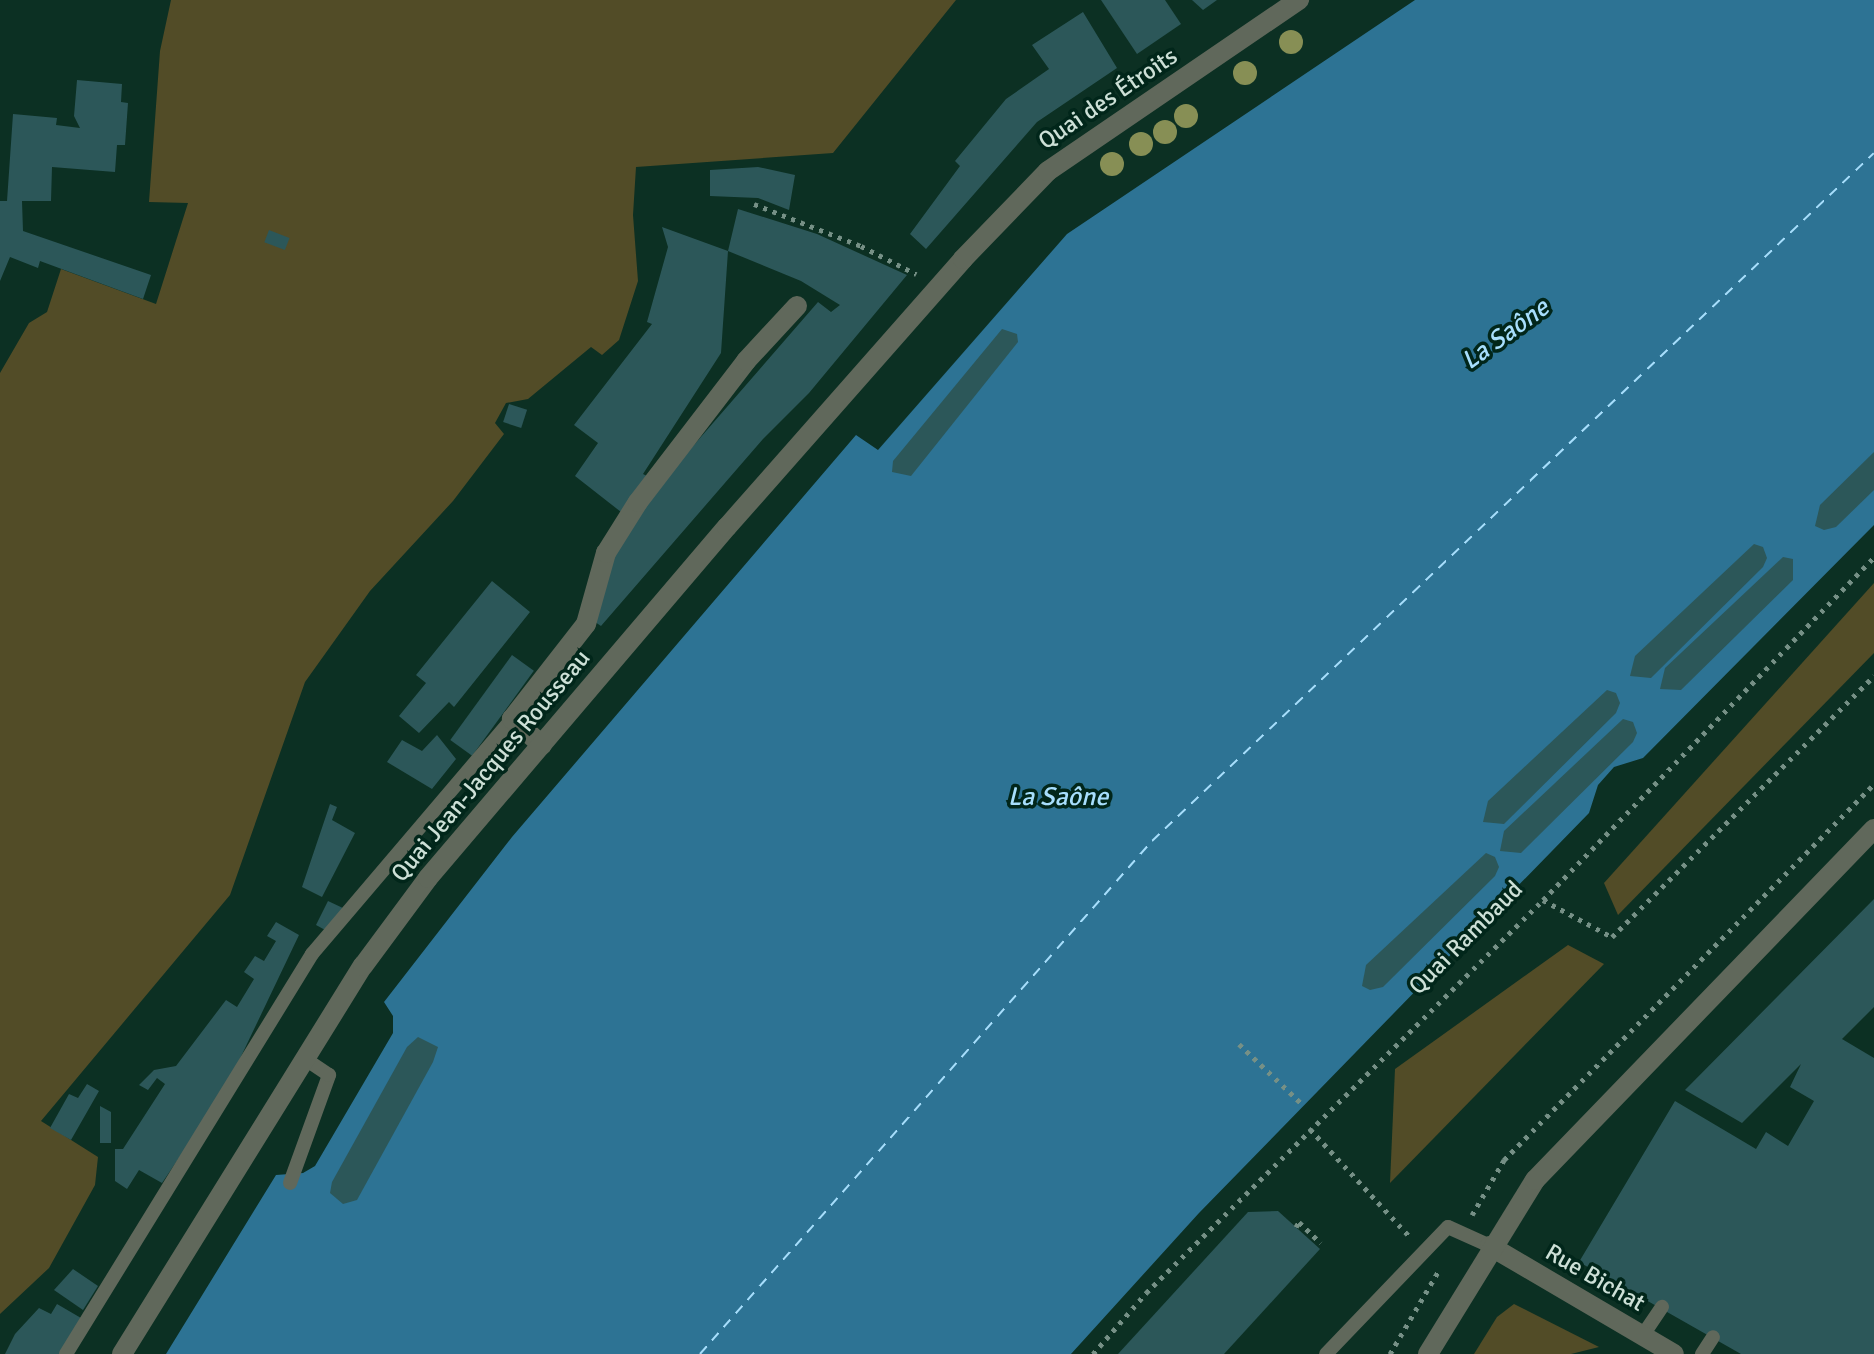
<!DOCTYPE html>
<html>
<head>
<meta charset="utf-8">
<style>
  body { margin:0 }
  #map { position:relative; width:1874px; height:1354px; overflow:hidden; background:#0c3023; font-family:Signika,sans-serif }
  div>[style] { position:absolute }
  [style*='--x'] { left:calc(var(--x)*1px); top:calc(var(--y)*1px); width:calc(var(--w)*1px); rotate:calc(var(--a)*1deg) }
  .green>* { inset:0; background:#524c27 }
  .water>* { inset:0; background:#2d7394 }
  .ferry>* { height:2px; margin-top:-1px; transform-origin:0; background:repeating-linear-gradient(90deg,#a7defc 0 10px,transparent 0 18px) }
  .building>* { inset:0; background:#2c5759; transform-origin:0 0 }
  .path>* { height:5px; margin-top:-2.5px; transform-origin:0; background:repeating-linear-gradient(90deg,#769086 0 4px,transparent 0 10px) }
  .service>* { height:14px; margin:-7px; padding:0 7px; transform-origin:7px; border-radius:7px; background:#60685b }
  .minor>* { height:20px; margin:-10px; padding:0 10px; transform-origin:10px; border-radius:10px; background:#60685b }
  .tertiary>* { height:20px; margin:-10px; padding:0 10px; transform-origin:10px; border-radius:10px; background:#60685b }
  .trees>* { width:24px; height:24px; margin:-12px; border-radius:50%; background:#878f55 }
  span { translate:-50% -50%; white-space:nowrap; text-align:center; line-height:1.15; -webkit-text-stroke:7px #01261a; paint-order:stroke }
  .street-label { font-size:24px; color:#cde0d7 }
  .water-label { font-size:26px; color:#a7defc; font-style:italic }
</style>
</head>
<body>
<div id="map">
  <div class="green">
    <div style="clip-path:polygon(171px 0,956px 0,833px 153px,636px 167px,633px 215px,638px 281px,619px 340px,602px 355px,591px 347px,528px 399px,506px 403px,495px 423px,504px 434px,453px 501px,370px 591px,305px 682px,230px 895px,41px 1121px,98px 1157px,95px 1185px,49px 1268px,0 1314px,0 373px,29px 323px,47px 312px,61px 269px,156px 304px,188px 203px,149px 202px,160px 51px)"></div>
    <div style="clip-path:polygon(1874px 583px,1874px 653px,1618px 915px,1604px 883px)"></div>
    <div style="clip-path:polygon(1568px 945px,1604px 964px,1390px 1183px,1395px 1069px)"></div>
    <div style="clip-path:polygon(1514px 1304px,1599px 1347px,1571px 1354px,1474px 1354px,1497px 1317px)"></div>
  </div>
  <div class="water">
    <div style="clip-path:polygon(1415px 0,1874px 0,1874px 525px,1643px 758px,1614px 767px,1598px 785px,1589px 813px,1199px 1213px,1071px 1354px,166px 1354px,276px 1175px,303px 1173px,315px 1166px,393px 1033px,393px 1016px,384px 1002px,512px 837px,856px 435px,878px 450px,1067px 234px)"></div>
  </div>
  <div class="ferry">
    <div style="--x:700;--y:1354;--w:684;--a:-48.62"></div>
    <div style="--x:1152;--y:841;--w:997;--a:-43.62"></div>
  </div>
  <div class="building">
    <div style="clip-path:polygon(1101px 0,1165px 0,1181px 24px,1137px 54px)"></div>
    <div style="clip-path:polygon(1192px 0,1217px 0,1203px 10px)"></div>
    <div style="clip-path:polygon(1083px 12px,1117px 68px,1037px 122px,926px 249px,910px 234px,960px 166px,955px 161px,1006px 99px,1049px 69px,1032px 45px)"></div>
    <div style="clip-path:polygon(77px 80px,122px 84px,121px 102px,128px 103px,125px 145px,117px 145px,115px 172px,52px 167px,51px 201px,22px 201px,23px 231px,151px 275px,143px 299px,40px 261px,38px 268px,10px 257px,0 281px,0 201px,7px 201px,13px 114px,57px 118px,56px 125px,80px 128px,74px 116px)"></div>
    <div style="clip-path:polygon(758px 167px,795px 175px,789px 210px,758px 198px,710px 196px,710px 170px)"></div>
    <div style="clip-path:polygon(738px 209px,817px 234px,907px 275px,809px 393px,763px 439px,601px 626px,595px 622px,608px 562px,641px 506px,818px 302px,831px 312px,840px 305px,801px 281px,728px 251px)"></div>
    <div style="clip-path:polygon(662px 227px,728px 251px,721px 353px,643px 474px,649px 477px,621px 512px,575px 476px,598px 443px,574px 425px,652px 324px,647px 322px,668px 247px)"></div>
    <div style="left:269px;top:230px;width:22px;height:13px;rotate:21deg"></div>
    <div style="clip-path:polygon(1002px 329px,1017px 334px,1018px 342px,911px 476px,892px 472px,893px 461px)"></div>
    <div style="left:509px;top:404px;width:19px;height:19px;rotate:18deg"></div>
    <div style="clip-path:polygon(1874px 452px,1874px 490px,1836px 527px,1824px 530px,1815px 526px,1820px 505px)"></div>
    <div style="clip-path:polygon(1754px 544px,1763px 547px,1767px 558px,1763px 567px,1651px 678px,1630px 676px,1635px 656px)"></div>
    <div style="clip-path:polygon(1783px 557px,1793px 559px,1793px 580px,1681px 690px,1660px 689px,1665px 668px)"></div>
    <div style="clip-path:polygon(492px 581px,530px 612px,454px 707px,449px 702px,419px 733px,399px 716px,426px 683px,416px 675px)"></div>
    <div style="left:512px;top:655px;width:27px;height:105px;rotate:36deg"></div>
    <div style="clip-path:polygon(1607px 690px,1616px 693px,1620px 703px,1616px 713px,1504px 824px,1483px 822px,1488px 801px)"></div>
    <div style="clip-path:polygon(1623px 719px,1633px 722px,1637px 733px,1633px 742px,1521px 853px,1500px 851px,1504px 831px)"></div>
    <div style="clip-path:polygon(437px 735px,456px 759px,432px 789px,387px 762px,402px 740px,422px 751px)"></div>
    <div style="clip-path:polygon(330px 804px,337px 807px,332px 820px,355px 833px,322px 897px,302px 887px)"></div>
    <div style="clip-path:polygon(1486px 853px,1495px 857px,1499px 867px,1495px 876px,1383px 987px,1370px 990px,1362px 986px,1366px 965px)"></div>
    <div style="clip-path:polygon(1874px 899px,1874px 1007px,1842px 1039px,1874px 1058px,1874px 1354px,1741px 1354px,1579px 1262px,1675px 1101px,1756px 1149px,1766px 1132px,1788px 1146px,1814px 1101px,1790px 1087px,1801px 1064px,1742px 1123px,1685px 1090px)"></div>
    <div style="clip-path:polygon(328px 901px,345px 909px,327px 931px,316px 925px)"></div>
    <div style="clip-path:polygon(276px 922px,299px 935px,226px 1088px,162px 1183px,139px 1170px,127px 1189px,115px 1181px,115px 1149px,123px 1149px,165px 1084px,157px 1078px,148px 1090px,139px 1085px,154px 1070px,176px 1066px,226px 1000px,237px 1007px,254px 979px,244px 972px,255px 956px,264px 961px,276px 941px,267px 936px)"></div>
    <div style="clip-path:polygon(418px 1037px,438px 1047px,433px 1062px,357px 1200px,343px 1204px,330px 1193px,332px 1182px,407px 1047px)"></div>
    <div style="clip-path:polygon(87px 1084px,99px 1091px,71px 1140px,50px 1128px,69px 1094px,78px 1098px)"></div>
    <div style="clip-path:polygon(100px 1106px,111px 1112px,111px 1143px,100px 1143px)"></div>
    <div style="clip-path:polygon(1278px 1211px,1320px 1249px,1224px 1354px,1118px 1354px,1248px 1212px)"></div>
    <div style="clip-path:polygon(73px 1269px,98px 1286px,83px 1310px,54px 1290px)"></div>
    <div style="clip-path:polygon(57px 1304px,81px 1318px,61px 1354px,5px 1354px,15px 1334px,39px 1308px,51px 1314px)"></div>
  </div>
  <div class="path">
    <div style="--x:754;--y:204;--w:115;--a:21.4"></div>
    <div style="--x:861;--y:246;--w:62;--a:27"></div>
    <div style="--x:1543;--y:900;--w:78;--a:28.2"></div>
    <div style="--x:1612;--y:937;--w:370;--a:-44.9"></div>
    <div style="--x:1239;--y:1044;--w:88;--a:43.6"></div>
    <div style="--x:1310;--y:1129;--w:147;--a:47.2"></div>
    <div style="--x:1472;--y:1215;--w:64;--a:-59.8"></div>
    <div style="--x:1504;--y:1160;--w:528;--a:-45.46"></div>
    <div style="--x:1296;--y:1227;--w:6;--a:-59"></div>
    <div style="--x:1299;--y:1222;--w:30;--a:44"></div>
    <div style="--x:1093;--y:1354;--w:81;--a:-49"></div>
    <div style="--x:1146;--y:1293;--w:559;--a:-44.71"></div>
    <div style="--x:1543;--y:900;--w:477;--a:-46"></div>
    <div style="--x:1390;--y:1354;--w:95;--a:-59.7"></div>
  </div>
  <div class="service">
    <div style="--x:290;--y:1183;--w:115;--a:-70.1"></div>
    <div style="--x:329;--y:1075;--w:30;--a:-146"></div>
    <div style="--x:1643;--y:1335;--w:34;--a:-56"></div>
    <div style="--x:66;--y:1354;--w:470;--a:-58.4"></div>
    <div style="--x:312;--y:954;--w:309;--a:-49.6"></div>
    <div style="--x:1326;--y:1354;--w:176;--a:-46.2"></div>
    <div style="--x:1448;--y:1227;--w:46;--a:24.3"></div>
    <div style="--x:1702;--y:1354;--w:20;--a:-57"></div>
  </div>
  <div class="minor">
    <div style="--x:542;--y:745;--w:40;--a:-139"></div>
    <div style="--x:512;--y:719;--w:120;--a:-52.1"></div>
    <div style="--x:586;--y:624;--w:74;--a:-74.3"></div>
    <div style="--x:606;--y:553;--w:60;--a:-57.9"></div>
    <div style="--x:638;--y:502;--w:178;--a:-52.5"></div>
    <div style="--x:746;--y:361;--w:75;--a:-47.2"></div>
    <div style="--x:1490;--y:1246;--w:213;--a:30.4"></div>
    <div style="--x:1428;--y:1354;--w:204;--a:-58.4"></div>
    <div style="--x:1535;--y:1180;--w:488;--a:-46"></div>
  </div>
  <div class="tertiary">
    <div style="--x:122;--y:1354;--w:457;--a:-58.2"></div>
    <div style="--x:363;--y:966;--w:109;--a:-53.5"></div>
    <div style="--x:428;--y:878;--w:461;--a:-49.6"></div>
    <div style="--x:727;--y:527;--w:357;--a:-48.6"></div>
    <div style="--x:963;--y:259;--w:122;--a:-46"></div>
    <div style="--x:1048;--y:171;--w:304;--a:-34.3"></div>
  </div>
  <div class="trees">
    <div style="left:1291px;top:42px"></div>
    <div style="left:1245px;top:73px"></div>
    <div style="left:1186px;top:116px"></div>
    <div style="left:1165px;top:132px"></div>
    <div style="left:1141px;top:144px"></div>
    <div style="left:1112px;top:164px"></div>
  </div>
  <div class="street-label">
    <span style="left:1108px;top:99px;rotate:-34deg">Quai des Étroits</span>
    <span style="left:491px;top:766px;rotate:-50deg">Quai Jean-Jacques Rousseau</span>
    <span style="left:1466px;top:938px;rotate:-45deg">Quai Rambaud</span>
    <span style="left:1595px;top:1278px;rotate:30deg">Rue Bichat</span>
  </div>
  <div class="water-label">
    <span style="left:1506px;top:335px;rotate:-36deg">La Saône</span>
    <span style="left:1058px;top:798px">La Saône</span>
  </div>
</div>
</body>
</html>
